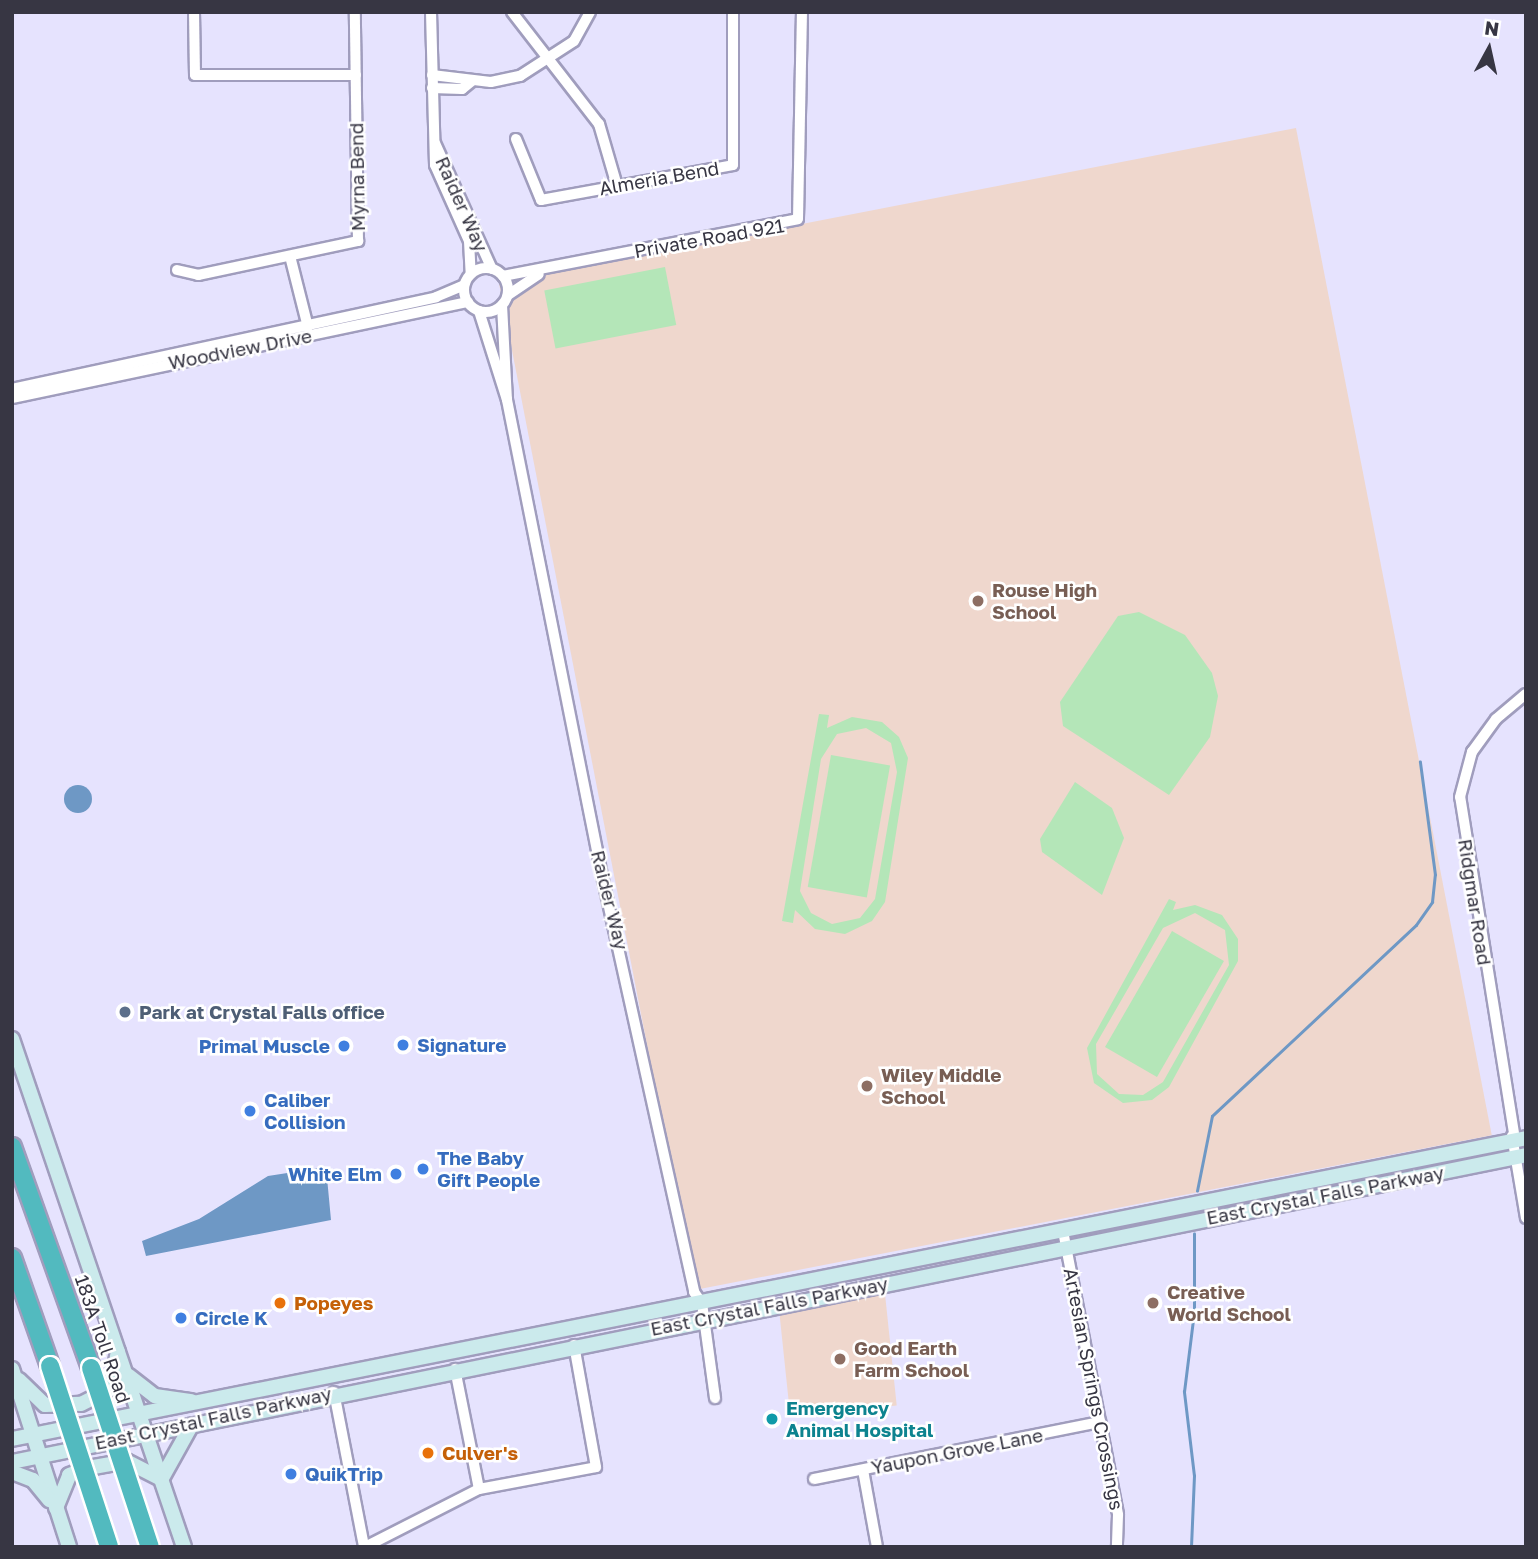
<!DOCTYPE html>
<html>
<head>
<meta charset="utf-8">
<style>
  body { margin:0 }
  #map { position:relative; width:1538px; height:1559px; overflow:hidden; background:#e6e3fe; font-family:"Golos Text",sans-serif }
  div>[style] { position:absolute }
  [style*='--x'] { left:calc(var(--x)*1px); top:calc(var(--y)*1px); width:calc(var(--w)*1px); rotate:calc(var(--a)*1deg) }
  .education>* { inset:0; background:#efd7cd; transform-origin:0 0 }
  .green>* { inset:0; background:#b4e6b8; transform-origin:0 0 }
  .water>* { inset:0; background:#6e98c5 }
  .round { border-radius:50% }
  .stream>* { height:2.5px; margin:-1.25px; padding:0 1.25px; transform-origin:1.25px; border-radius:1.25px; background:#6e98c5 }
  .roads { filter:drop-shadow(2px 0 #a09dbd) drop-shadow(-2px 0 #a09dbd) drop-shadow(0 2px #a09dbd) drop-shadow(0 -2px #a09dbd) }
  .minor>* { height:10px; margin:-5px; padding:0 5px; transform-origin:5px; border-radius:5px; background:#fff }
  .minor>.ring { margin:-5px; padding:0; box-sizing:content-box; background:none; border:10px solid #fff; border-radius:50% }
  .secondary>* { height:14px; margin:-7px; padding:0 7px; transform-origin:7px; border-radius:7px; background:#cbeaec }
  .motorway>* { height:18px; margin:-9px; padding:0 9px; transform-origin:9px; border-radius:9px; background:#52babf }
  .bridges { filter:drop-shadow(2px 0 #fff) drop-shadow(-2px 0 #fff) drop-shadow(0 2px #fff) drop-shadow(0 -2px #fff) }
  .motorway-bridge>* { height:18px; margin:-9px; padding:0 9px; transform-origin:9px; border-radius:9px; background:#52babf }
  .dots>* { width:19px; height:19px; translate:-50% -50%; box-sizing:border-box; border:4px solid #fff; border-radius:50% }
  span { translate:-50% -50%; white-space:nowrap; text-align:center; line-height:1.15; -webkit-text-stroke:5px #fff; paint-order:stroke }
  .street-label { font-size:19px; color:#373643 }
  .education-label { font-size:19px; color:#785e54; font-weight:700 }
  .left { translate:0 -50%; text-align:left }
  .service-label { font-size:19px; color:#4e5e75; font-weight:700 }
  .shop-label { font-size:19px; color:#366cbe; font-weight:700 }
  .right { translate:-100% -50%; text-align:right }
  .food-label { font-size:19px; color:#c56008; font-weight:700 }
  .culture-label { font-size:19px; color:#0d838f; font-weight:700 }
  .frame { position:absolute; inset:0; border:14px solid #373643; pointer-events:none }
  .north { position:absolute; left:1454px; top:14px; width:70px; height:70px; -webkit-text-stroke:5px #fff; paint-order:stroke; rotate:8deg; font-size:19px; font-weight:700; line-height:28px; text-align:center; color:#373643 }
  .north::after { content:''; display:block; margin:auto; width:24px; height:32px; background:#373643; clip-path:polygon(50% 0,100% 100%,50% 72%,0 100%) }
</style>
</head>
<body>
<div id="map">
  <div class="education">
    <div style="left:1296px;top:128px;width:1026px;height:812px;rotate:79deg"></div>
    <div style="left:885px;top:1294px;width:112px;height:107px;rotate:84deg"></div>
  </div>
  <div class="green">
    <div style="left:665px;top:267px;width:59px;height:123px;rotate:79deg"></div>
    <div style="clip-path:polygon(1139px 612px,1185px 635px,1212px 673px,1218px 696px,1210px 737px,1169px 795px,1063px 726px,1060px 702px,1118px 616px)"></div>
    <div style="clip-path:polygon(evenodd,819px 714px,829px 715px,827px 728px,852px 717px,882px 722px,899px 737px,908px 758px,885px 902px,872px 921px,845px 934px,815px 929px,795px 910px,793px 923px,782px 921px,819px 714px,866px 728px,891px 743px,897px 772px,875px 899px,860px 918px,832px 924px,811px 913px,800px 891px,821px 759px,837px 734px,866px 728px)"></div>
    <div style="left:831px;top:755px;width:60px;height:134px;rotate:10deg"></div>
    <div style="clip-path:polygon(1075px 782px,1112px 808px,1124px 838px,1102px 895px,1042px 852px,1040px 839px)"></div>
    <div style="clip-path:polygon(evenodd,1169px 899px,1176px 902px,1173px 910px,1195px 905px,1222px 915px,1238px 939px,1238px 961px,1169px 1087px,1152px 1100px,1123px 1103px,1094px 1083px,1087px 1048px,1169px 899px,1195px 913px,1225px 930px,1229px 965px,1163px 1082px,1143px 1095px,1119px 1094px,1097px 1074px,1096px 1044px,1163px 928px,1195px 913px)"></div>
    <div style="left:1172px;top:931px;width:60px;height:134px;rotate:30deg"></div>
  </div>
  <div class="water">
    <div class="round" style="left:64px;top:785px;width:28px;height:28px"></div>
    <div style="clip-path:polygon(326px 1167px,331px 1220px,146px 1256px,142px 1241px,199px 1219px,268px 1176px)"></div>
  </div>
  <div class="stream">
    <div style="--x:1197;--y:1191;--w:76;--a:-78.7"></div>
    <div style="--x:1212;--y:1116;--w:279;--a:-43.1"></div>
    <div style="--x:1416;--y:925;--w:28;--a:-55"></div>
    <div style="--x:1432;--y:902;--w:27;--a:-84"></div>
    <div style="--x:1435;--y:875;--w:114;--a:-97.6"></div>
    <div style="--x:1191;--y:1547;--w:71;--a:-87.6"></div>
    <div style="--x:1194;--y:1476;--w:85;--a:-96.8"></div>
    <div style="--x:1184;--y:1392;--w:81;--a:-82.9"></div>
    <div style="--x:1194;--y:1312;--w:78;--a:-90"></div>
  </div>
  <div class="roads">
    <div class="minor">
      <div style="--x:194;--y:12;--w:63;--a:89.1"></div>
      <div style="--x:195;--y:75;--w:161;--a:0"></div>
      <div style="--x:431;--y:12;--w:153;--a:88.5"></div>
      <div style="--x:435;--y:165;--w:83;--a:65.9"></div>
      <div style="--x:469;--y:241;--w:33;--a:87"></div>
      <div style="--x:512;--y:12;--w:142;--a:52.2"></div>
      <div style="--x:599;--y:124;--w:65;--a:73.8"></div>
      <div style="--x:432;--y:75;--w:59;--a:6.8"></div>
      <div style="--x:491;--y:82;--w:30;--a:-12"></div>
      <div style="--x:520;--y:76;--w:64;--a:-32.9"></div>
      <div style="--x:574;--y:41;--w:33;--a:-61"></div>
      <div style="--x:432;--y:88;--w:30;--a:2"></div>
      <div style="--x:462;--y:89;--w:13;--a:-39"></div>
      <div style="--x:516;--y:139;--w:66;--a:67.7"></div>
      <div style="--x:541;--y:200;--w:195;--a:-10.3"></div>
      <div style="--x:733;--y:165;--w:153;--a:-90"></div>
      <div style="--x:435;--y:143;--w:138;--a:65.7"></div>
      <div style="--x:290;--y:256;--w:73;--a:75.8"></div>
      <div class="ring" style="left:464px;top:268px;width:34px;height:34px"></div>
      <div style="--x:177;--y:270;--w:22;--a:13"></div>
      <div style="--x:198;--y:275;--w:164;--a:-12"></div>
      <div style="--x:358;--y:241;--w:229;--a:-90.8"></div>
      <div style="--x:503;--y:276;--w:300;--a:-10.9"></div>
      <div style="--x:798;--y:219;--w:207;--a:-88.9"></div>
      <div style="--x:508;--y:295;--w:37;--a:-34"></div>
      <div style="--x:502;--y:305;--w:94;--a:87"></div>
      <div style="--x:479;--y:311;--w:93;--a:72.5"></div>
      <div style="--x:507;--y:400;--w:490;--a:78.7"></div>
      <div style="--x:603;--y:880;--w:422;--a:77.5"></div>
      <div style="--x:694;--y:1292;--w:14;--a:54"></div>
      <div style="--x:702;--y:1303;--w:96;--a:82.2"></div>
      <div style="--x:12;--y:389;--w:434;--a:-12.2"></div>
      <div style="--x:436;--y:297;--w:30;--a:-23"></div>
      <div style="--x:12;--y:398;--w:466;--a:-11.9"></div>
      <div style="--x:1514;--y:1133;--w:340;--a:-99.1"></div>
      <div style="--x:1460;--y:797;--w:47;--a:-75.1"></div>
      <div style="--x:1472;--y:752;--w:41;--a:-54"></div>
      <div style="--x:1496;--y:719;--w:39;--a:-40"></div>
      <div style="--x:1512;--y:1136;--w:83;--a:80.3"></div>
      <div style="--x:1063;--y:1231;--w:289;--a:79"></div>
      <div style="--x:1118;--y:1515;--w:32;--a:92"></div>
      <div style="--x:455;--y:1369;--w:122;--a:78.7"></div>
      <div style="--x:334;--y:1392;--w:158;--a:79"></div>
      <div style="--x:863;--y:1470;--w:78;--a:79.7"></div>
      <div style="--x:814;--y:1479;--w:292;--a:-11.3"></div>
      <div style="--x:365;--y:1547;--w:128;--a:-27"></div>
      <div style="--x:479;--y:1489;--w:119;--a:-10.6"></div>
      <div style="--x:596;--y:1467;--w:124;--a:-100.2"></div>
    </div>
    <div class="secondary">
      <div style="--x:12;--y:1039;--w:536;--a:71.29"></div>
      <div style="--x:12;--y:1369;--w:187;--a:72.2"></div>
      <div style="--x:129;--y:1376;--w:33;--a:38"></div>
      <div style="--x:155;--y:1396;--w:37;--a:8"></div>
      <div style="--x:19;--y:1380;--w:36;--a:44"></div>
      <div style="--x:45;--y:1405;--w:36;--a:-2"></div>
      <div style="--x:81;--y:1404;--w:35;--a:-27"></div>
      <div style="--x:112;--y:1388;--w:37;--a:-81"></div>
      <div style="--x:12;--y:1439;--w:1544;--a:-11.24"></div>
      <div style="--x:12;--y:1462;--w:1545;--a:-11.46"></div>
      <div style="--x:12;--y:1472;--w:22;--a:21"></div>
      <div style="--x:33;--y:1480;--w:26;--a:51"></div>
      <div style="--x:162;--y:1478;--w:60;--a:-60.9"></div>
      <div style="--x:56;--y:1508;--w:35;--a:-68"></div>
      <div style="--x:69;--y:1475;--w:20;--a:-20"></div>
      <div style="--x:88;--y:1468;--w:39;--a:-10"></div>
      <div style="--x:126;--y:1461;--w:39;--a:27"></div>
    </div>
    <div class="motorway">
      <div style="--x:12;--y:1147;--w:235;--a:70.3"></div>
      <div style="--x:12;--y:1258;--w:114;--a:70.6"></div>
    </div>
  </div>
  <div class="bridges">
    <div class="motorway-bridge">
      <div style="--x:50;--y:1366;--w:190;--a:71.9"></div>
      <div style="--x:91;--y:1368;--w:188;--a:71.8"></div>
    </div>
  </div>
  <div class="dots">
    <div style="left:978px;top:601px;background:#8d6e63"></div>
    <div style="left:125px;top:1012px;background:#5c6f8a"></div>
    <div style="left:403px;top:1045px;background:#3f7fe0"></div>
    <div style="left:344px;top:1046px;background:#3f7fe0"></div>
    <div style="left:867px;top:1086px;background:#8d6e63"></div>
    <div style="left:250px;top:1111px;background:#3f7fe0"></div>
    <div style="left:423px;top:1169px;background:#3f7fe0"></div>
    <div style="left:396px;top:1174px;background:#3f7fe0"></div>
    <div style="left:280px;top:1303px;background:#e8710a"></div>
    <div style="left:1153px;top:1303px;background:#8d6e63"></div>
    <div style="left:181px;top:1318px;background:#3f7fe0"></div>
    <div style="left:840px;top:1359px;background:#8d6e63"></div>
    <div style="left:772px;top:1419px;background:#0f9aa8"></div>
    <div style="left:428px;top:1453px;background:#e8710a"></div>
    <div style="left:291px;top:1474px;background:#3f7fe0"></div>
  </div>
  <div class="street-label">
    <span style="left:357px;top:177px;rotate:-91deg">Myrna Bend</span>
    <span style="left:659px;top:178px;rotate:-10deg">Almeria Bend</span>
    <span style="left:462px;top:204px;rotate:66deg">Raider Way</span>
    <span style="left:709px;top:238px;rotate:-10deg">Private Road 921</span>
    <span style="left:240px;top:349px;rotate:-11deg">Woodview Drive</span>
    <span style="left:610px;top:900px;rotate:76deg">Raider Way</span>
    <span style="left:1475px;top:902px;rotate:81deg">Ridgmar Road</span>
    <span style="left:1325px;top:1195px;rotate:-11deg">East Crystal Falls Parkway</span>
    <span style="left:769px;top:1306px;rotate:-11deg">East Crystal Falls Parkway</span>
    <span style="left:103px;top:1339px;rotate:71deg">183A Toll Road</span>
    <span style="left:1094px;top:1389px;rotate:79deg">Artesian Springs Crossings</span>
    <span style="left:213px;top:1418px;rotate:-12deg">East Crystal Falls Parkway</span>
    <span style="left:957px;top:1451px;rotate:-11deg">Yaupon Grove Lane</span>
  </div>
  <div class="education-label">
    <span class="left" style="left:992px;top:601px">Rouse High<br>School</span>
    <span class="left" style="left:881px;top:1086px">Wiley Middle<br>School</span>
    <span class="left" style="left:1167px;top:1303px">Creative<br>World School</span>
    <span class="left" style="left:854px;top:1359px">Good Earth<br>Farm School</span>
  </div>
  <div class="service-label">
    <span class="left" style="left:139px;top:1012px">Park at Crystal Falls office</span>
  </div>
  <div class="shop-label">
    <span class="left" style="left:417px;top:1045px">Signature</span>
    <span class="right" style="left:330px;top:1046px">Primal Muscle</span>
    <span class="left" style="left:264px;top:1111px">Caliber<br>Collision</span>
    <span class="left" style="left:437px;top:1169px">The Baby<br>Gift People</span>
    <span class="right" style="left:382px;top:1174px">White Elm</span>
    <span class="left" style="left:195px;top:1318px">Circle K</span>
    <span class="left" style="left:305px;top:1474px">QuikTrip</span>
  </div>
  <div class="food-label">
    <span class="left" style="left:294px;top:1303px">Popeyes</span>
    <span class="left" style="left:442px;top:1453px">Culver's</span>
  </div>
  <div class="culture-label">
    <span class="left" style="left:786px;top:1419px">Emergency<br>Animal Hospital</span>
  </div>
  <div class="frame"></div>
  <div class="north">N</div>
</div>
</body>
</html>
